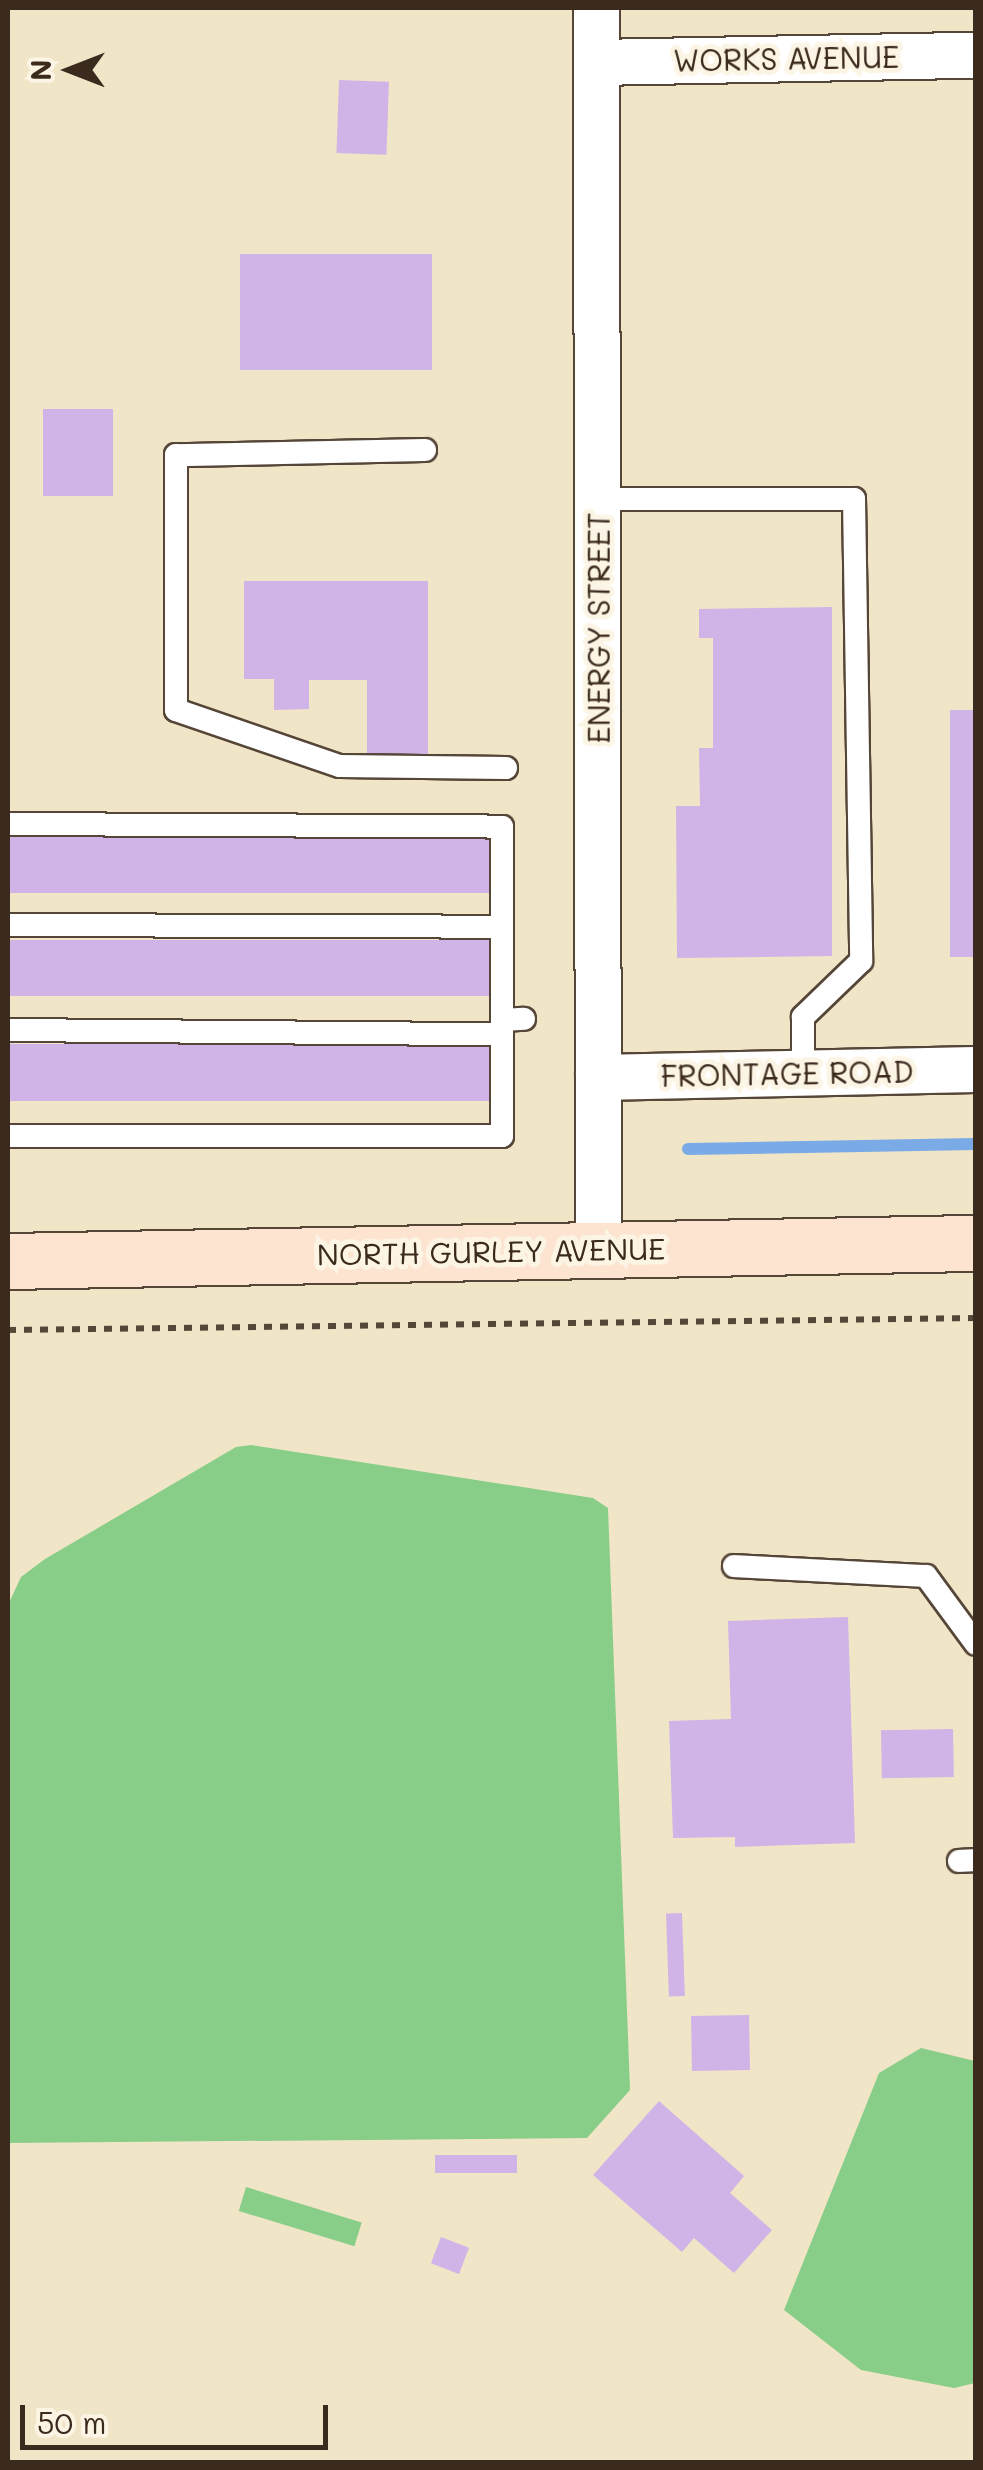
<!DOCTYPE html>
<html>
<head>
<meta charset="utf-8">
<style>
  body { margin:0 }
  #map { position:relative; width:983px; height:2470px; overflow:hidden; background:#f1e5c8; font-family:Mali,sans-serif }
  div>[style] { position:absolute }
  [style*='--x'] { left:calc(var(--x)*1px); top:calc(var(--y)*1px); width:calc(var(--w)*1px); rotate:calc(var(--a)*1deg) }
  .green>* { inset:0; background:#89ce88; transform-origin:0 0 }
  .stream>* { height:12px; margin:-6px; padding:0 6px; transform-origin:6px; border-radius:6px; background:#7babe6 }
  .building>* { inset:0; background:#d0b3e7; transform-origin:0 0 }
  .path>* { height:6px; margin-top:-3px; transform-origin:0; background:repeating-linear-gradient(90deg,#564638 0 8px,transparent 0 16px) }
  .roads { filter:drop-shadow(2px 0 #564638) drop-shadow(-2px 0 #564638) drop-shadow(0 2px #564638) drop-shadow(0 -2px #564638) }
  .lane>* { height:22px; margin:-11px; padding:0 11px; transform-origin:11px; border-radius:11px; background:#fff }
  .street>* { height:45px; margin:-22.5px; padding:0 22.5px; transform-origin:22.5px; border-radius:22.5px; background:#fff }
  .secondary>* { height:55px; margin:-27.5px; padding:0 27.5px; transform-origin:27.5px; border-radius:27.5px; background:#fde4d1 }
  span { translate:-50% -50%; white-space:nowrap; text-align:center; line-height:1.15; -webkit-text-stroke:10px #fcf5e5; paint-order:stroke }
  .street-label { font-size:30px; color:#3b2a1e }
  .frame { position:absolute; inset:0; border:10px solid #3b2a1e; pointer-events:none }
  .north { position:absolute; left:20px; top:20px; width:100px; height:100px; -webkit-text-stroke:8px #fcf5e5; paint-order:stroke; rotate:270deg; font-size:28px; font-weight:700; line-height:40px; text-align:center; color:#3b2a1e }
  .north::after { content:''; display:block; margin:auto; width:35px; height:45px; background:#3b2a1e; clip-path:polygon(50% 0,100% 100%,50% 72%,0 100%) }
  .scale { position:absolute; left:20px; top:2405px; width:308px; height:45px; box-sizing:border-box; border:5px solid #3b2a1e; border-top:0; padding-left:12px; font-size:30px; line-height:35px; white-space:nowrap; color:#3b2a1e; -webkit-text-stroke:8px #fcf5e5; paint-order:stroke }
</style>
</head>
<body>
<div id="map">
  <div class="green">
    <div style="clip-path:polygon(251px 1445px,593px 1498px,608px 1508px,630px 2090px,587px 2138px,8px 2143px,8px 1605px,21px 1577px,45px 1559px,236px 1447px)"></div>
    <div style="clip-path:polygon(921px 2048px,975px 2061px,975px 2383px,954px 2388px,861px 2370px,784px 2310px,879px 2073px)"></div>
    <div style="left:246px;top:2187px;width:121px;height:25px;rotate:17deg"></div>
  </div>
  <div class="stream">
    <div style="--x:688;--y:1149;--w:288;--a:-1"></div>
  </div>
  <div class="building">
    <div style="left:339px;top:80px;width:50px;height:73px;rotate:2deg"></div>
    <div style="left:432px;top:254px;width:116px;height:192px;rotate:90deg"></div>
    <div style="left:113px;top:409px;width:87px;height:70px;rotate:90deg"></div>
    <div style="clip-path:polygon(244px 581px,428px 581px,428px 758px,367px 758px,367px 680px,309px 680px,309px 709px,274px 710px,274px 679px,244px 679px)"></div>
    <div style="clip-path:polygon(832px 607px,832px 956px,677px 958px,676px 806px,700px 806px,699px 748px,713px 748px,713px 638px,699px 638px,699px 609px)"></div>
    <div style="left:950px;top:710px;width:26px;height:247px"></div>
    <div style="left:8px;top:834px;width:485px;height:59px"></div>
    <div style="left:8px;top:940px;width:485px;height:56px"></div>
    <div style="left:8px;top:1044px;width:485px;height:57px"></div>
    <div style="clip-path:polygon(848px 1617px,855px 1843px,735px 1847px,735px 1837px,673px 1838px,669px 1721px,731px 1719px,728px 1621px)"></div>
    <div style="left:953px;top:1729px;width:48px;height:72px;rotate:89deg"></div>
    <div style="left:682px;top:1913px;width:83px;height:16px;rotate:88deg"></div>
    <div style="left:749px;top:2015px;width:55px;height:58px;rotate:89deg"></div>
    <div style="clip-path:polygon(659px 2101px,744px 2176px,730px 2193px,772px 2230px,734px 2273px,694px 2238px,682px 2252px,593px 2175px)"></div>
    <div style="left:517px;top:2155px;width:18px;height:82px;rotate:90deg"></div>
    <div style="left:441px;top:2237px;width:30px;height:28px;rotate:21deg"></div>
  </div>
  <div class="path">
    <div style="--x:8;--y:1330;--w:968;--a:-0.71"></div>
  </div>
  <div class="roads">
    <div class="lane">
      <div style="--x:425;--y:450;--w:249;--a:178.8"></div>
      <div style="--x:176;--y:455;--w:255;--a:90"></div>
      <div style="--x:176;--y:710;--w:173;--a:18.9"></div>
      <div style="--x:340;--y:766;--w:166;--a:0.7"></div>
      <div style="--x:598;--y:499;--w:256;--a:0"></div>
      <div style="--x:854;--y:499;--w:462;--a:89.1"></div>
      <div style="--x:861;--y:961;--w:81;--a:136"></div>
      <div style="--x:803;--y:1017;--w:56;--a:90"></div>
      <div style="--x:8;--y:824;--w:494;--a:0.3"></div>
      <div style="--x:502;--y:827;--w:193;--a:90"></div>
      <div style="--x:502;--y:1020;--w:22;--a:-3"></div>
      <div style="--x:8;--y:925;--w:494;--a:0.2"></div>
      <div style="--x:8;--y:1030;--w:494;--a:0.5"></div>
      <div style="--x:8;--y:1136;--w:494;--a:0"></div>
      <div style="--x:502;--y:1136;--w:116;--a:-90"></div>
      <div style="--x:734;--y:1566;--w:192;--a:3"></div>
      <div style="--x:926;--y:1576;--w:84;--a:53.7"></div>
      <div style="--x:959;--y:1861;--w:17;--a:-3"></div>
    </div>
    <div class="street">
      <div style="--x:596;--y:8;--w:1241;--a:89.91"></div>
      <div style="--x:596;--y:62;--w:380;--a:-1.1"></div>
      <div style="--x:598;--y:1077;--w:378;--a:-1.2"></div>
    </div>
    <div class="secondary">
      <div style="--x:8;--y:1261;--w:968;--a:-1.07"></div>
    </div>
  </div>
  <div class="street-label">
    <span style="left:786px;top:58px;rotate:-1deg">WORKS AVENUE</span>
    <span style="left:598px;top:628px;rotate:-90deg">ENERGY STREET</span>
    <span style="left:787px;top:1073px;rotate:-1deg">FRONTAGE ROAD</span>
    <span style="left:491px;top:1251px;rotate:-1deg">NORTH GURLEY AVENUE</span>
  </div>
  <div class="frame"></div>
  <div class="north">N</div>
  <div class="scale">50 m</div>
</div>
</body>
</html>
